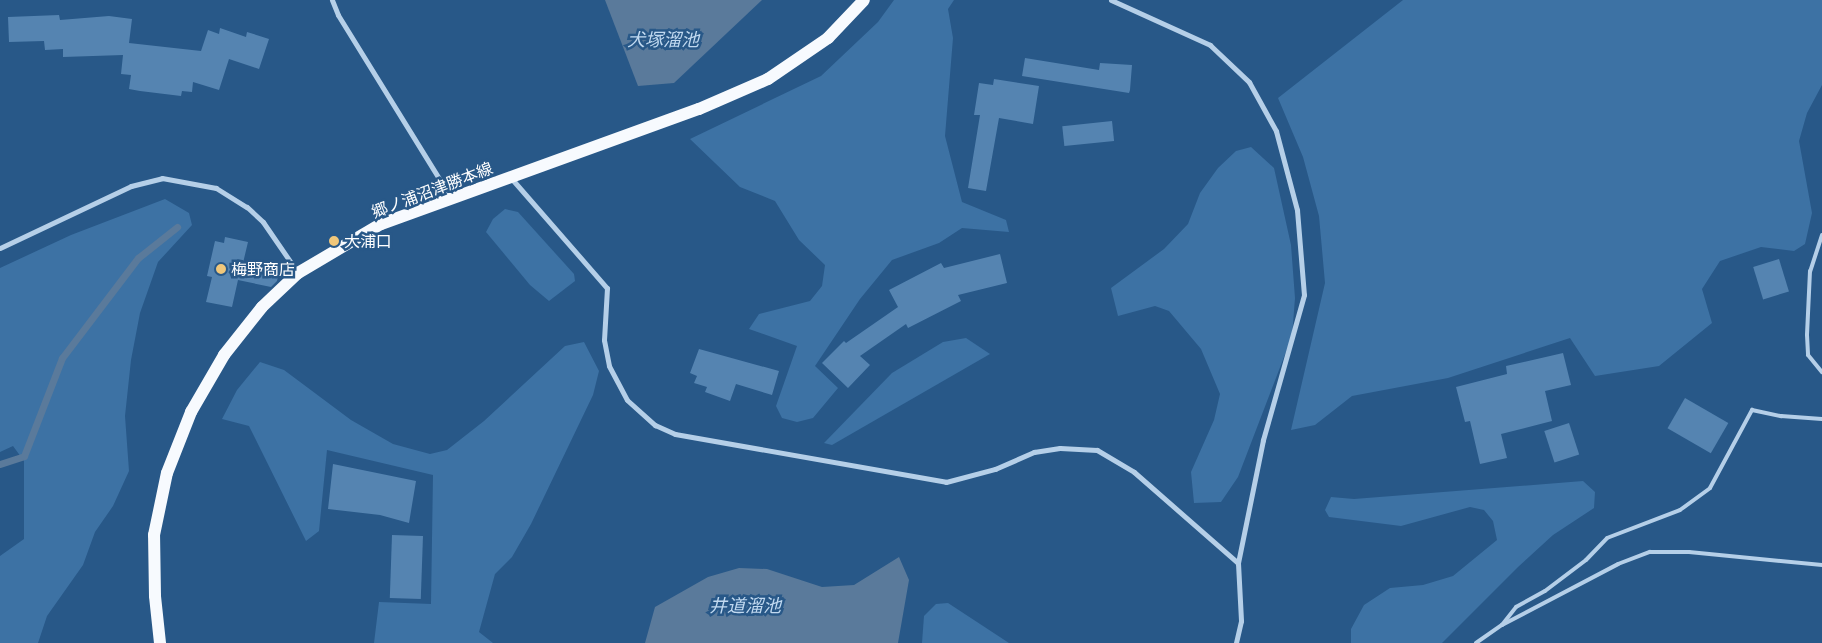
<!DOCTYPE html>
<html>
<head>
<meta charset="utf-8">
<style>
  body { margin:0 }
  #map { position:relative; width:1822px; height:643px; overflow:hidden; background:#285888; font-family:Quicksand,"Noto Sans JP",sans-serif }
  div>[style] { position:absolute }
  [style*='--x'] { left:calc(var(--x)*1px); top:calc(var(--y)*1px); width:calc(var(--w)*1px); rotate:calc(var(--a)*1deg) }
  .green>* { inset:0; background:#3d72a4 }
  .water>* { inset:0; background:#5a7a9b }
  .stream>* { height:7px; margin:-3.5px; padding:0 3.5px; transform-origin:3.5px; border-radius:3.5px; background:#5a7a9b }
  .building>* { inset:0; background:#5584b1; transform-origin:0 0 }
  .lane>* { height:4px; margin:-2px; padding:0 2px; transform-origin:2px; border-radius:2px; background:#b5cfe8 }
  .street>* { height:5px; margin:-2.5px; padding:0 2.5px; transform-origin:2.5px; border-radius:2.5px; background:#b5cfe8 }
  .primary>* { height:12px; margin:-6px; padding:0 6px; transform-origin:6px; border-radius:6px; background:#f7fafe }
  .dots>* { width:14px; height:14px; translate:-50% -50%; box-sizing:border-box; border:2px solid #285888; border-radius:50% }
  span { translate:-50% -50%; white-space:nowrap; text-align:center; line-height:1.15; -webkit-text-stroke:5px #285888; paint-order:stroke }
  .street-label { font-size:16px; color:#fff }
  .poi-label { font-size:16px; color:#fff }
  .left { translate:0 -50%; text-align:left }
  .water-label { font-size:18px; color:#c1d9f0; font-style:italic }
</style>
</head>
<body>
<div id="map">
  <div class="green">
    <div style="clip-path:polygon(894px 0,954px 0,948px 9px,953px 38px,945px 136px,962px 202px,1006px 220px,1009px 232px,962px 228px,939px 243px,892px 260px,860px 299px,815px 366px,838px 388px,813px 418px,797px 422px,782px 418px,776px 406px,797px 346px,749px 329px,759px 314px,810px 301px,822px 286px,825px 265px,799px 240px,775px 201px,740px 187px,690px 139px,821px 76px,878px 22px)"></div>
    <div style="clip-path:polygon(1403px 0,1822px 0,1822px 85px,1807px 113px,1799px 141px,1812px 213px,1805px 244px,1794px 251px,1761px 247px,1720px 261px,1702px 289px,1712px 323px,1659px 366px,1595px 376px,1570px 338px,1448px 378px,1352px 396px,1315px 425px,1291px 430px,1325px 283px,1319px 216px,1303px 157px,1278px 98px)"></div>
    <div style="clip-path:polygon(1251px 147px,1274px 168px,1291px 245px,1295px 298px,1292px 336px,1238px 477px,1221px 502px,1194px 503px,1191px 472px,1214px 420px,1220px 394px,1201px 349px,1169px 311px,1155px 306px,1118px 316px,1111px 288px,1164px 249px,1188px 224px,1200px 193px,1218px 168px,1236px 151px)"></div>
    <div style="clip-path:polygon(165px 199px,189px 213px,192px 225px,158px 262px,140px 313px,131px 360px,125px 416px,129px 471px,113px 506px,95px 532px,83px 565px,47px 616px,38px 643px,0 643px,0 556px,24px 539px,24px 461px,13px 446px,0 452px,0 268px,71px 235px)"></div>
    <div style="clip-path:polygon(505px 209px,518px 212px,574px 274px,575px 281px,549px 301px,530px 285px,486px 232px,493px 219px)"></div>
    <div style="clip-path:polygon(966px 338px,990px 354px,832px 445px,824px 443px,892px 373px,943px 342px)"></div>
    <div style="clip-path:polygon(584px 342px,599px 371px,593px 395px,531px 524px,512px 557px,495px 574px,479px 632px,493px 643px,374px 643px,379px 602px,431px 604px,433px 475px,327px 450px,319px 531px,306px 541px,249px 426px,222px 419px,237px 390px,260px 362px,284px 370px,351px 420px,393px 444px,430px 454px,447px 450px,484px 421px,565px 346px)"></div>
    <div style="clip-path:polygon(1583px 481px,1595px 492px,1594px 508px,1553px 535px,1518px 567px,1442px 643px,1351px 643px,1351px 629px,1364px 605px,1390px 588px,1423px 585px,1453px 576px,1497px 540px,1493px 521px,1484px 510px,1470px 507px,1401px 526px,1329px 517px,1325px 510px,1331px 497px,1354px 499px)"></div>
    <div style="clip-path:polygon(948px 603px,1009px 643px,922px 643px,924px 616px,936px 604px)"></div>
  </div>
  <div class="water">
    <div style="clip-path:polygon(605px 0,762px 0,674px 83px,638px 86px)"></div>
    <div style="clip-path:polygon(899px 557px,909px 580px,898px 643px,645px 643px,655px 607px,708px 577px,739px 568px,767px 569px,822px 587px,854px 585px)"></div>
  </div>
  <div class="stream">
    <div style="--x:0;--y:464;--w:25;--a:-18"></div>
    <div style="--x:24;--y:456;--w:105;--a:-68.8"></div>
    <div style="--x:62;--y:358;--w:126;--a:-52.8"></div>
    <div style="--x:138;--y:258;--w:50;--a:-38.5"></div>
  </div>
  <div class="building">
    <div style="clip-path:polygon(59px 15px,60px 20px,109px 16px,132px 19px,129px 43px,201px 51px,208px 30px,219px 34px,220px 28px,246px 37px,247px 32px,269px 39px,259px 69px,229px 59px,219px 90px,193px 82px,192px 92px,182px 91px,181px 96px,140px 91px,129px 89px,131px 75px,121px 74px,123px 55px,63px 57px,63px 49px,45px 50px,44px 41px,9px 42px,8px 17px)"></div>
    <div style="clip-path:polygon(1025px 58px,1099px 70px,1100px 63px,1132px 65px,1130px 90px,1129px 93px,1022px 76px)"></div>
    <div style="clip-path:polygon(994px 79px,1039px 86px,1033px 124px,999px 118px,986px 191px,968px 188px,980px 115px,974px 115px,979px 83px,993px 85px)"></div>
    <div style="left:1112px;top:121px;width:20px;height:50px;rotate:84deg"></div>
    <div style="clip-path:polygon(225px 237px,248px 242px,243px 263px,279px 272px,277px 281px,271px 287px,238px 280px,232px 307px,206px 302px,212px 277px,207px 276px,215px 241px,224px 243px)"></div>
    <div style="clip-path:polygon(1000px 254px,1007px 283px,958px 295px,961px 301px,908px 328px,906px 324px,860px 356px,870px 365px,848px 388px,822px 363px,844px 341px,846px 343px,898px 307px,889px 290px,941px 263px,944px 268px)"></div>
    <div style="left:1779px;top:259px;width:34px;height:27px;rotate:73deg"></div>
    <div style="clip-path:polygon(699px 349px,779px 371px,772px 395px,736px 384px,730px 401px,705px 392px,707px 387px,694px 383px,697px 376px,690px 373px)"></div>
    <div style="clip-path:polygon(1563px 353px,1571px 385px,1545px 391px,1552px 421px,1501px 434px,1507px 458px,1480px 464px,1470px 421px,1465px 422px,1456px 387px,1507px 374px,1506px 366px)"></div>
    <div style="left:1685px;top:398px;width:50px;height:35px;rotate:30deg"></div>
    <div style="left:1569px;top:423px;width:33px;height:26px;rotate:72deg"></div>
    <div style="clip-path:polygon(333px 464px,416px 481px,409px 523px,380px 515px,328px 509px)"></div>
    <div style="left:392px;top:535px;width:31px;height:63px;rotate:2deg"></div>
  </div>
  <div class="lane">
    <div style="--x:1822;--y:235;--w:38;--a:108"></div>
    <div style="--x:1810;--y:271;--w:64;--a:92.7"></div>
    <div style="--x:1807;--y:335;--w:20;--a:87"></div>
    <div style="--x:1808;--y:355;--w:22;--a:51"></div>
    <div style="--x:1502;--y:625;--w:23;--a:-52"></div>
    <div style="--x:1516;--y:607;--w:33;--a:-29"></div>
    <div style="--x:1545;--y:591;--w:51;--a:-37.1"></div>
    <div style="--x:1586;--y:560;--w:30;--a:-46"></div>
    <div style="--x:1607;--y:538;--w:78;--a:-21"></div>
    <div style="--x:1680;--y:510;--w:37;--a:-36"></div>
    <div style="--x:1710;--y:488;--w:89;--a:-61.7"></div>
    <div style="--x:1752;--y:410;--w:30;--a:12"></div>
    <div style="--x:1781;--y:416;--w:41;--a:4.2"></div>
    <div style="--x:1476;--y:643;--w:32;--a:-35"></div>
    <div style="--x:1502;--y:625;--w:131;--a:-27.7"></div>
    <div style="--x:1618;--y:564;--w:34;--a:-21"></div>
    <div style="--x:1650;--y:552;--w:39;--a:0"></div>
    <div style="--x:1689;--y:552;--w:134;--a:5.6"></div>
  </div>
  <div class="street">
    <div style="--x:332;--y:0;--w:16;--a:68"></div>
    <div style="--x:338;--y:15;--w:215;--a:58.3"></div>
    <div style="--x:1111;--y:0;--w:109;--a:24.4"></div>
    <div style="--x:1210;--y:45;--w:54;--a:43.5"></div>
    <div style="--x:1249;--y:82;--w:56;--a:61.1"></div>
    <div style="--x:1276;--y:131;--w:82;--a:75.1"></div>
    <div style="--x:1297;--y:210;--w:85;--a:85.3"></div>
    <div style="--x:1304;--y:295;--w:151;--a:105.8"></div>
    <div style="--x:1263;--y:440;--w:126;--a:101.5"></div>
    <div style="--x:1238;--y:563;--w:58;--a:87"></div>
    <div style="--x:1241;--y:621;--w:23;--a:103"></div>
    <div style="--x:511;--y:178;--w:146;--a:48.9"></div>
    <div style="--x:607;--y:288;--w:52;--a:93.3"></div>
    <div style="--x:604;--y:340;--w:26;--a:79"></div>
    <div style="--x:609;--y:366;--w:38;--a:62"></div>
    <div style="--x:627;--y:400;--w:38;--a:42"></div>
    <div style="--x:655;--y:425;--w:22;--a:24"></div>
    <div style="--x:675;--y:434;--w:275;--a:10"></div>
    <div style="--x:946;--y:482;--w:51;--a:-14.9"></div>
    <div style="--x:995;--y:469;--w:43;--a:-23.6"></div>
    <div style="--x:1034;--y:452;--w:26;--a:-9"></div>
    <div style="--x:1060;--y:448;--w:37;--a:3"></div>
    <div style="--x:1097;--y:450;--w:43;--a:30.7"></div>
    <div style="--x:1134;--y:472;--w:138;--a:41.2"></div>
    <div style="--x:0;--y:248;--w:145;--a:-25.3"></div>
    <div style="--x:131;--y:186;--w:32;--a:-14"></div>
    <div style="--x:162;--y:178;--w:55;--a:10.5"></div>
    <div style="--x:216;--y:188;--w:36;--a:32"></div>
    <div style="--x:247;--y:207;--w:22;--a:43"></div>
    <div style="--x:263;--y:222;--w:62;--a:55.5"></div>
  </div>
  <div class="primary">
    <div style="--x:160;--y:643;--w:47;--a:-96.1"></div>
    <div style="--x:155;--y:596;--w:61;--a:-90.9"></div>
    <div style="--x:154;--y:535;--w:63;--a:-78.2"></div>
    <div style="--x:167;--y:473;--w:66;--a:-68.5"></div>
    <div style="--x:191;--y:412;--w:66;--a:-59.9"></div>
    <div style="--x:224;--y:355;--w:61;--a:-51.6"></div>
    <div style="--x:262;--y:307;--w:50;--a:-43.4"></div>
    <div style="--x:298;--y:273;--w:96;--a:-30.6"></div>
    <div style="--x:381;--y:224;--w:338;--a:-19.9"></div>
    <div style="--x:699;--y:109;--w:75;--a:-23.5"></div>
    <div style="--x:768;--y:79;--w:73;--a:-34.3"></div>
    <div style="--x:828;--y:38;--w:52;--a:-46.5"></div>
  </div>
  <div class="dots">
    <div style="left:334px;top:241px;background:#f0c77b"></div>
    <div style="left:221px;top:269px;background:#f0c77b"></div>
  </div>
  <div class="street-label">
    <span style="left:432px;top:190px;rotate:-21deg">郷ノ浦沼津勝本線</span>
  </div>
  <div class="poi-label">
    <span class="left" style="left:344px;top:241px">大浦口</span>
    <span class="left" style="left:231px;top:269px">梅野商店</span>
  </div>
  <div class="water-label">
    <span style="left:663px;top:40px">犬塚溜池</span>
    <span style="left:745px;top:606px">井道溜池</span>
  </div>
</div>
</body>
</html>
